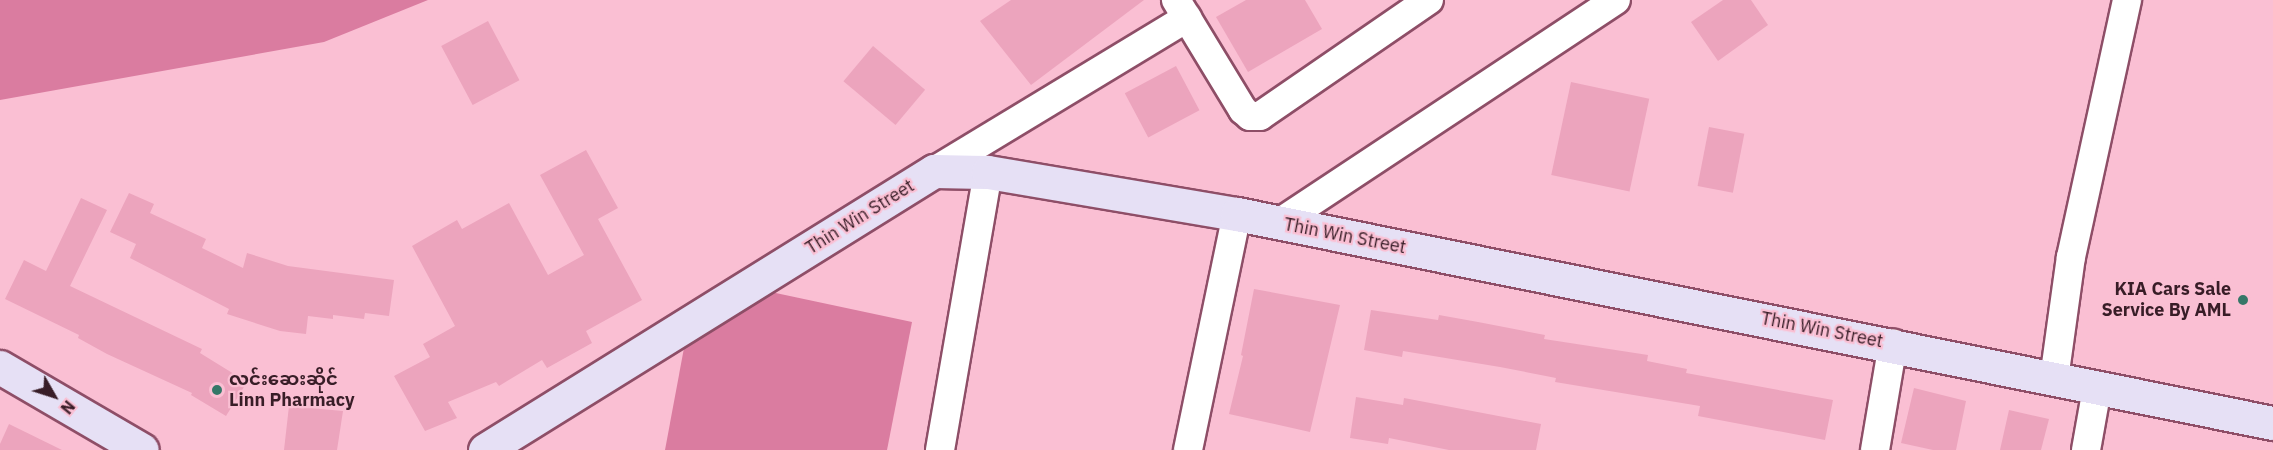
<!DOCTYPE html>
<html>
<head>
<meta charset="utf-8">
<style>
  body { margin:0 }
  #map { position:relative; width:2273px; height:450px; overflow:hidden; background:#fabfd3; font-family:"IBM Plex Sans","Noto Sans Myanmar",sans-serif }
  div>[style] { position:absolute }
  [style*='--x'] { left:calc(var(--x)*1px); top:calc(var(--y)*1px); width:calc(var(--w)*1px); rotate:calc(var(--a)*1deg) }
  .water>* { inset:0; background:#da7ca0 }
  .building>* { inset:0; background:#eca4bd; transform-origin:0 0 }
  .roads { filter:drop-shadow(2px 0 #8e4e67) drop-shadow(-2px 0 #8e4e67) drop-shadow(0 2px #8e4e67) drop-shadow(0 -2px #8e4e67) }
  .street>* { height:28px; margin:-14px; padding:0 14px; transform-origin:14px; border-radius:14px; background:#fff }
  .secondary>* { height:33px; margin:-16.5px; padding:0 16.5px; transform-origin:16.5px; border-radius:16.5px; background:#e6e0f5 }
  .dots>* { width:16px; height:16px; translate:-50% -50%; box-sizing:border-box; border:3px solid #fabfd3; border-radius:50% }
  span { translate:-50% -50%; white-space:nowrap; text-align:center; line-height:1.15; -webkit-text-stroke:4.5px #fabfd3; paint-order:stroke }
  .street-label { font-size:18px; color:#381d27 }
  .poi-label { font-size:18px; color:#381d27; font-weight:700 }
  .right { translate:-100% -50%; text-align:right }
  .left { translate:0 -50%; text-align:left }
  .north { position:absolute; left:24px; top:366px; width:60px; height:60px; -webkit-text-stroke:4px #fabfd3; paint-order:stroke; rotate:129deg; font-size:16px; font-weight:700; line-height:24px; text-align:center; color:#381d27 }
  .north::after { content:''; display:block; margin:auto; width:21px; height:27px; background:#381d27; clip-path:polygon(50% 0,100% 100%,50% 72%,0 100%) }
</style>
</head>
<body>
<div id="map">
  <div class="water">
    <div style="clip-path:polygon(0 0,428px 0,324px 42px,0 100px)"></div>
    <div style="clip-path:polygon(771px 292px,912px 322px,887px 450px,665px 450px,684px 348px)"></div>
  </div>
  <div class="building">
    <div style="clip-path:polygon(1011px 0,1144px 0,1031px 85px,980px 21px)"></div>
    <div style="clip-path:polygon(1246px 0,1305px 0,1322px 29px,1248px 72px,1216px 17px)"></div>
    <div style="clip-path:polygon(1723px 0,1751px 0,1768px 25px,1718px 61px,1691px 22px)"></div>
    <div style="left:488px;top:21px;width:67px;height:53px;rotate:62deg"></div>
    <div style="left:873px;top:46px;width:68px;height:46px;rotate:40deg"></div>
    <div style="left:1176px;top:66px;width:50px;height:58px;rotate:62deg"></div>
    <div style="left:1571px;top:82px;width:80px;height:95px;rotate:12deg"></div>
    <div style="left:1709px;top:127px;width:36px;height:60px;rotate:11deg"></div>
    <div style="clip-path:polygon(586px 150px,618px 208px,598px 219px,642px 300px,586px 331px,592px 343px,547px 368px,542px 360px,499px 386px,496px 382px,448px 402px,457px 418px,425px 431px,394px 376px,430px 357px,423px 344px,455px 326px,412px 246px,457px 220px,462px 229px,509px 203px,548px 275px,584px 255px,540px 175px)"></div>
    <div style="clip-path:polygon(129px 193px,154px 204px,150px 213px,206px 239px,202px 248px,243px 268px,247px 253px,288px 266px,394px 280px,389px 316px,365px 313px,364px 319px,333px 315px,333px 319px,308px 316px,306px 334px,280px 331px,227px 314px,229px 309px,130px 258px,136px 244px,110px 232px)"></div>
    <div style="clip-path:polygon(81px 198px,107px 210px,70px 286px,202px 349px,200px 353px,247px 382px,226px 416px,191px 395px,192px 393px,107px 354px,78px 338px,79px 335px,5px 299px,24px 260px,46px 271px)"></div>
    <div style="clip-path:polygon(1254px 289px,1340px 305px,1310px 432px,1229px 414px,1243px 356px,1241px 355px)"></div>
    <div style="clip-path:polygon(1371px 310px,1438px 320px,1439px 315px,1478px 322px,1545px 335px,1544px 339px,1648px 355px,1647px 361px,1687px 369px,1686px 373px,1833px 400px,1825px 440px,1698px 416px,1700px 406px,1555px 382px,1556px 378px,1500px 367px,1403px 351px,1402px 357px,1364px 350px)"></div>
    <div style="clip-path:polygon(1914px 388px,1966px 401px,1956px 450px,1933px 450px,1901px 443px)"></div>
    <div style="clip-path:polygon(1356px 397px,1403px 405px,1404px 398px,1541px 424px,1536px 450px,1449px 450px,1389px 438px,1388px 444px,1350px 438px)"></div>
    <div style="clip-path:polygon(289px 406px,343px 411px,337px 450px,284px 450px)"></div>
    <div style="clip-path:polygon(2009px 410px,2049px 419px,2041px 450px,2000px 450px)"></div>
    <div style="clip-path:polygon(9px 424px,62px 450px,0 450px,0 444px)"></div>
  </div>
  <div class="roads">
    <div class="street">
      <div style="--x:1176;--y:0;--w:129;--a:58.7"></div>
      <div style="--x:1243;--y:110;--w:9;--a:41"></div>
      <div style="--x:1250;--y:116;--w:10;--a:0"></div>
      <div style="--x:1260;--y:116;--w:205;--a:-34.5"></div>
      <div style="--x:934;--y:171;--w:296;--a:-31.2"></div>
      <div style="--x:1279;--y:223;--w:404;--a:-33.5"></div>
      <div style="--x:2054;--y:379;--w:123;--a:-82.1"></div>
      <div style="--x:2071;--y:257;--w:263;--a:-77.7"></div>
      <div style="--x:940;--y:450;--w:282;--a:-80.2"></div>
      <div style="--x:1188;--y:450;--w:241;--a:-78.3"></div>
      <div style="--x:1875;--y:450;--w:108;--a:-80.4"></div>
      <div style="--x:2086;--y:450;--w:63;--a:-79.9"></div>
    </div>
    <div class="secondary">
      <div style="--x:0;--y:367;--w:164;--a:30.3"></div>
      <div style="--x:485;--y:450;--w:529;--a:-31.86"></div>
      <div style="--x:934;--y:171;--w:54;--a:1.1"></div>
      <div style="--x:988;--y:172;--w:253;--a:9.6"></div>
      <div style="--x:1237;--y:214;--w:1057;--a:11.41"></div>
    </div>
  </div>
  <div class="dots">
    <div style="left:2243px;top:300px;background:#357768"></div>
    <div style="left:217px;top:390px;background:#357768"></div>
  </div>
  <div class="street-label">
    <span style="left:860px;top:217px;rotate:-32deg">Thin Win Street</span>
    <span style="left:1345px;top:236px;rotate:11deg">Thin Win Street</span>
    <span style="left:1822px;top:330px;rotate:11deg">Thin Win Street</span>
  </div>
  <div class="poi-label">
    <span class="right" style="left:2231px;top:300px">KIA Cars Sale<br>Service By AML</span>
    <span class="left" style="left:229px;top:390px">လင်းဆေးဆိုင်<br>Linn Pharmacy</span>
  </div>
  <div class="north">N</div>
</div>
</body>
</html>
